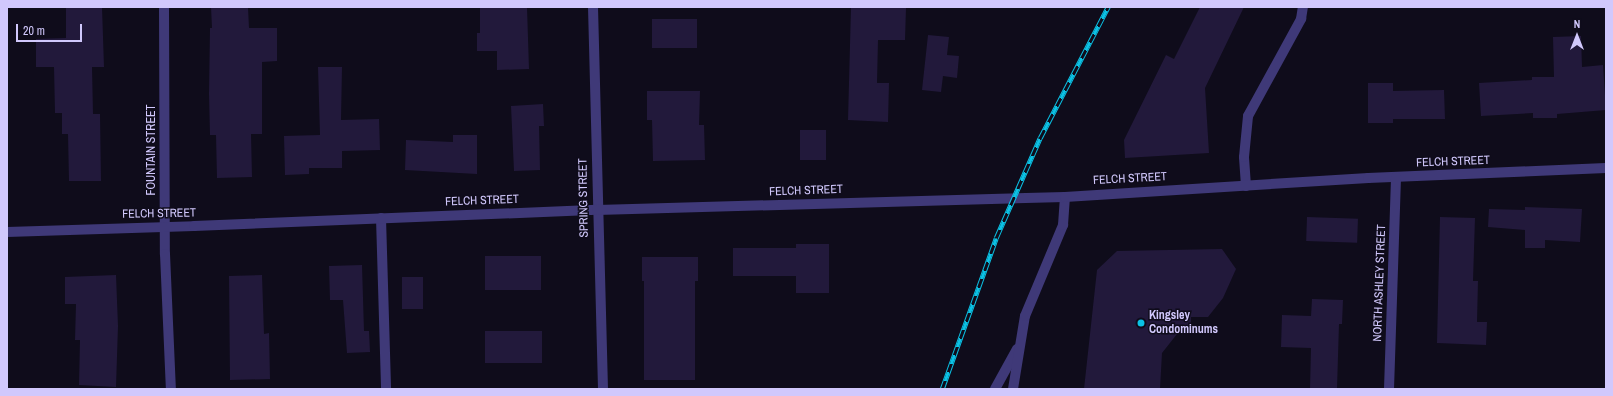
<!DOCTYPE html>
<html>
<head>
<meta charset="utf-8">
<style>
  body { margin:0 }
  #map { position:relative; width:1613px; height:396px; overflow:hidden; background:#0f0c1b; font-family:"Archivo Narrow",sans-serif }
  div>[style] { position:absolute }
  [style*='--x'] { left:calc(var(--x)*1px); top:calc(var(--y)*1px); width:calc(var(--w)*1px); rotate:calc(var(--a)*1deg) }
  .building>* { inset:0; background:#22193b; transform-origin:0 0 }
  .lane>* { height:10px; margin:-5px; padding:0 5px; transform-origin:5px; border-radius:5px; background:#3f3978 }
  .street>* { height:10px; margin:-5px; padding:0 5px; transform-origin:5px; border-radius:5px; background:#3f3978 }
  .rail>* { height:4.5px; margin-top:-2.25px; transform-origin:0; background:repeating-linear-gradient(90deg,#0f0c1b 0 9px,#0bc2e5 0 18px); box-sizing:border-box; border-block:1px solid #0bc2e5 }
  .dots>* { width:11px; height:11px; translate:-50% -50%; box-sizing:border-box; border:2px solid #0f0c1b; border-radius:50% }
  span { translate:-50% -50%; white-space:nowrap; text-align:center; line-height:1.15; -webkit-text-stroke:3px #0f0c1b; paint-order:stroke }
  .street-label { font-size:12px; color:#d1c8fc }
  .poi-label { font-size:12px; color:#d1c8fc; font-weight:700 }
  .left { translate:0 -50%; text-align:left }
  .frame { position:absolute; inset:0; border:8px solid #d1c8fc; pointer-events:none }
  .north { position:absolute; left:1557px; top:16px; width:40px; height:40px; -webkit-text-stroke:3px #0f0c1b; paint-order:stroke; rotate:0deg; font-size:11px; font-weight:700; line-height:16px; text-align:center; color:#d1c8fc }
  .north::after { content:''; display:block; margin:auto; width:14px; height:18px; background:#d1c8fc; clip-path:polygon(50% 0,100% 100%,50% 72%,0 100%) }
  .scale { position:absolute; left:16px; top:24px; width:66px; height:18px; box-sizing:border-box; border:2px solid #d1c8fc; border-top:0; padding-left:5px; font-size:12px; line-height:14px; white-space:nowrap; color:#d1c8fc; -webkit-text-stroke:3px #0f0c1b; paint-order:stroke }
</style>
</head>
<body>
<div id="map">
  <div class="building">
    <div style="clip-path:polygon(66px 7px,102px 7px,104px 67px,92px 67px,93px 114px,100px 114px,101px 181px,69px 181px,68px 134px,62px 134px,62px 113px,55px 113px,54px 67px,36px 67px,36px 39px,66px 38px)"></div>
    <div style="clip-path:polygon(211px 7px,248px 7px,249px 28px,277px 28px,277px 61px,262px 62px,262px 134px,251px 134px,252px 177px,217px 178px,216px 135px,210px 135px,209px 94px,210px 28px,212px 28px)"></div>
    <div style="clip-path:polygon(480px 7px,527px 7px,529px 69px,497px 70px,497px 51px,477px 51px,477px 33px,480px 33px)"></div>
    <div style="clip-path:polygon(851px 7px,906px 8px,905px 40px,878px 40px,877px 83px,889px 83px,888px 122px,848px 120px)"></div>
    <div style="clip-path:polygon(1200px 7px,1244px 7px,1205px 88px,1209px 153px,1125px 158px,1124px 140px,1166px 55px,1174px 59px)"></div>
    <div style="left:652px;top:19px;width:45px;height:29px"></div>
    <div style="clip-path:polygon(928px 35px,949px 37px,947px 55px,959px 56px,957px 78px,943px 76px,941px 92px,922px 90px)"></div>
    <div style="clip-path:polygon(1581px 36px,1582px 67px,1603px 65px,1606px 110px,1557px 114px,1557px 118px,1533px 118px,1533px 113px,1481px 116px,1479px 83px,1532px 80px,1532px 77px,1554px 77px,1553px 37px)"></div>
    <div style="clip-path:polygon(318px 67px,342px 67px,341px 120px,379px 119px,380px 150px,342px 151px,342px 168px,309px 168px,309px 174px,285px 175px,284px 136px,320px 135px)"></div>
    <div style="clip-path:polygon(1368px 83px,1393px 83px,1393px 91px,1444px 90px,1445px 119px,1393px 119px,1393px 123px,1368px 123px)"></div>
    <div style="clip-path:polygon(647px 91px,700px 91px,699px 125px,704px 125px,705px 160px,653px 161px,652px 120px,647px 120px)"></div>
    <div style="clip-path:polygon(543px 104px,544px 126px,539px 126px,540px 170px,514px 171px,511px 106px)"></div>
    <div style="left:800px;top:130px;width:26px;height:30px"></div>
    <div style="clip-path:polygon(453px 135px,477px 135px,477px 174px,405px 170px,406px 140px,453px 142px)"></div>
    <div style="clip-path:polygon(1525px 207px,1582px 209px,1580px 242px,1545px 240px,1545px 248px,1525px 248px,1525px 230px,1488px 227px,1489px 209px,1525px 210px)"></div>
    <div style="left:1307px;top:217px;width:51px;height:24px;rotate:2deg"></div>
    <div style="clip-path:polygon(1440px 217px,1475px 218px,1473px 281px,1478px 281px,1477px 322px,1487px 322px,1486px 345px,1437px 343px)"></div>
    <div style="clip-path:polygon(796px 244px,829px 244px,829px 293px,796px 293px,796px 276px,733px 276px,733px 248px,796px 248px)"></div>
    <div style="clip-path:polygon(1222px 249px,1236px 269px,1223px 298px,1208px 317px,1191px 317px,1191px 329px,1181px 329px,1162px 353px,1160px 389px,1084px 389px,1097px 270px,1117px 251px)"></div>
    <div style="left:485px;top:256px;width:56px;height:34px"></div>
    <div style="clip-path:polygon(642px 257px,698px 257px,698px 281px,695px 281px,695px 380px,644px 380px,644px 281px,642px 281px)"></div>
    <div style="clip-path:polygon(362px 265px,364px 331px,369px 331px,370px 352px,347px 353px,343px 300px,330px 300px,329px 266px)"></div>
    <div style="clip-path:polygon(116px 275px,118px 326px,116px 387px,79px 385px,80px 340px,75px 340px,76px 304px,65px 304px,65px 277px)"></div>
    <div style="clip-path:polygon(262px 275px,264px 334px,269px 333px,270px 379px,230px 380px,229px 276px)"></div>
    <div style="left:402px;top:277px;width:21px;height:32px"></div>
    <div style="clip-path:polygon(1312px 299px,1343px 300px,1342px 324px,1339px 324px,1337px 389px,1310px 389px,1311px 348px,1281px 347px,1282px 315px,1311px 316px)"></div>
    <div style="left:485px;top:331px;width:57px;height:32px"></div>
  </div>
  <div class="lane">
    <div style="--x:1246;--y:186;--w:29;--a:-94"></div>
    <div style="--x:1244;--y:157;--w:41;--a:-84.4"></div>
    <div style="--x:1248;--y:116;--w:111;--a:-61.3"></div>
    <div style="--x:1301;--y:19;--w:12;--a:-81"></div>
    <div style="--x:995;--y:389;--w:46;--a:-61.2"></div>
    <div style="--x:1013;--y:389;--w:74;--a:-80.7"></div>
    <div style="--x:1025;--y:316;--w:99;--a:-67.3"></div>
    <div style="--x:1063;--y:225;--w:28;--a:-86"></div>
  </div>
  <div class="street">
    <div style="--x:164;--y:7;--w:247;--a:89.8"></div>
    <div style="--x:165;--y:254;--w:135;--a:87.5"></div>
    <div style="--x:593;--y:7;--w:382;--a:88.5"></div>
    <div style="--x:381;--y:218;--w:171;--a:88.3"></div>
    <div style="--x:7;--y:232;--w:187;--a:-1.8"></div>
    <div style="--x:194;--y:226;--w:403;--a:-2.3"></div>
    <div style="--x:597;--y:210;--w:468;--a:-1.6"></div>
    <div style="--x:1065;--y:197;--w:304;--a:-3.6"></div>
    <div style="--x:1368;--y:178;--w:238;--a:-2.4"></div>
    <div style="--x:1389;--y:389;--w:212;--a:-88.1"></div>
  </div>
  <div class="rail">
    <div style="--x:942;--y:389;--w:160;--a:-70.3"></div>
    <div style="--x:996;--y:238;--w:109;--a:-66.3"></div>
    <div style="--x:1040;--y:138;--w:148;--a:-62.6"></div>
  </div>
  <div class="dots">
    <div style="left:1141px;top:323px;background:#0bc2e5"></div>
  </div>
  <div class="street-label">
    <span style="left:152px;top:150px;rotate:-90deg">FOUNTAIN STREET</span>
    <span style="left:1453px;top:162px;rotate:-2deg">FELCH STREET</span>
    <span style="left:1130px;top:179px;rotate:-3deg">FELCH STREET</span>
    <span style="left:806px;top:191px;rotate:-2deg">FELCH STREET</span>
    <span style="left:584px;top:198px;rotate:-91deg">SPRING STREET</span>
    <span style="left:482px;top:201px;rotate:-2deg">FELCH STREET</span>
    <span style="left:159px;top:214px;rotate:-1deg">FELCH STREET</span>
    <span style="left:1380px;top:283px;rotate:-88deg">NORTH ASHLEY STREET</span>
  </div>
  <div class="poi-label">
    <span class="left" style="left:1149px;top:323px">Kingsley<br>Condominums</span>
  </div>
  <div class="frame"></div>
  <div class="north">N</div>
  <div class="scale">20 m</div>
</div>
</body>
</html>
